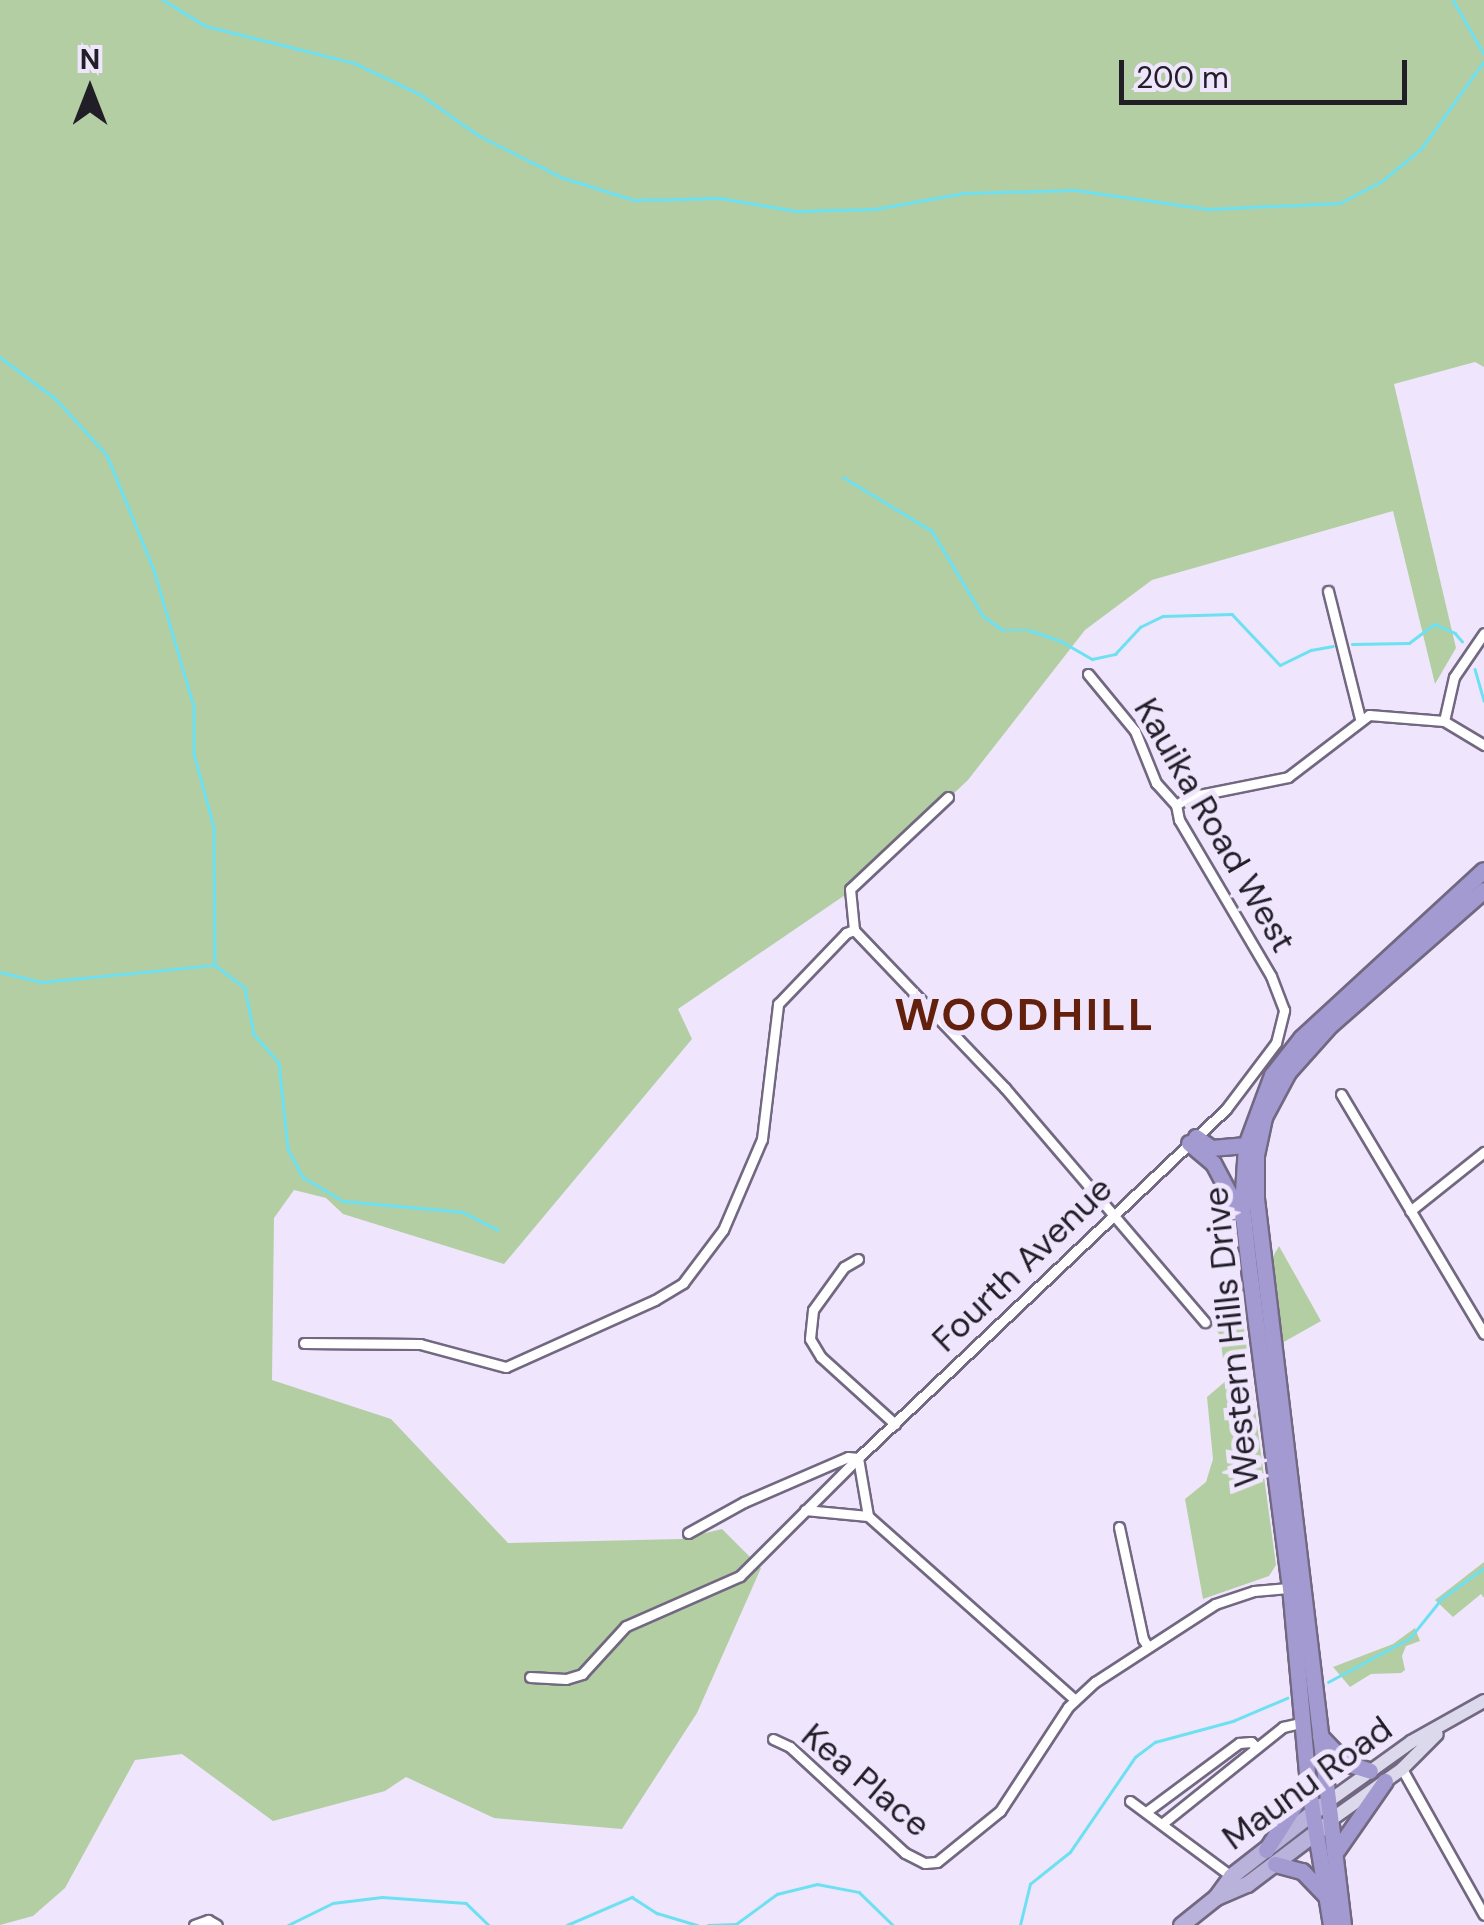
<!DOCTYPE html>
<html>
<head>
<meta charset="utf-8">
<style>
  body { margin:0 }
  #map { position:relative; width:1484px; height:1925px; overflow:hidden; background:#efe6fd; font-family:"DM Sans",sans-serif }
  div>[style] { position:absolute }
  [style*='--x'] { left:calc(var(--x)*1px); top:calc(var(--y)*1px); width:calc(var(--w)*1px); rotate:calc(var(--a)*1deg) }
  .green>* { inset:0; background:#b4cea3 }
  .stream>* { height:2.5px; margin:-1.25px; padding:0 1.25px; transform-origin:1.25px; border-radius:1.25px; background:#6de0f1 }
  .roads { filter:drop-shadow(2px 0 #726881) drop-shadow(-2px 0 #726881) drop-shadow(0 2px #726881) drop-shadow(0 -2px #726881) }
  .minor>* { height:9px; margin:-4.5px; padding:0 4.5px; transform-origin:4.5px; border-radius:4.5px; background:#fff }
  .secondary>* { height:12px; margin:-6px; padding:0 6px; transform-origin:6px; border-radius:6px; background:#dcd9ed }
  .primary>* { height:15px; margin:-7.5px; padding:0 7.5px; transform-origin:7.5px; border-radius:7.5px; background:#b9b3dc }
  .trunk>* { height:15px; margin:-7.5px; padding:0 7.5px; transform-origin:7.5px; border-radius:7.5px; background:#a29ad0 }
  span { translate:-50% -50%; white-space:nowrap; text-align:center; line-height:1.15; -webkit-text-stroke:10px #efe6fd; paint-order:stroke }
  .street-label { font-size:35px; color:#221e28 }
  .district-label { font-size:45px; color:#63210d; font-weight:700; letter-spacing:2.5px }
  .north { position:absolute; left:40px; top:40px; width:100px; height:100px; -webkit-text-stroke:8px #efe6fd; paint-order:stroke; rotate:0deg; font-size:28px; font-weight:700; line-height:40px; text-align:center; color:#221e28 }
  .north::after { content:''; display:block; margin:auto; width:35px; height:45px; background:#221e28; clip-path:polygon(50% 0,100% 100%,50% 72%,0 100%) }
  .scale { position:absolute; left:1119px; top:60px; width:288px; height:45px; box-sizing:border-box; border:5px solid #221e28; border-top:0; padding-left:12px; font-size:30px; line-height:35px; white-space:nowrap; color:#221e28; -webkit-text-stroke:8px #efe6fd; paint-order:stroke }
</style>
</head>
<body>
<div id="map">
  <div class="green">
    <div style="clip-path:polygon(0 0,1484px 0,1484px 367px,1475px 362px,1394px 384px,1456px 648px,1435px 684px,1393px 511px,1152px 580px,1085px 630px,968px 780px,848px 893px,678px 1009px,692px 1039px,504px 1264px,343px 1214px,326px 1198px,294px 1190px,274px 1218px,272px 1380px,391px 1419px,508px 1543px,681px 1539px,722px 1529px,761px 1568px,697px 1713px,622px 1829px,494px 1818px,406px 1777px,385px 1791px,273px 1821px,182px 1754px,135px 1760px,65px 1888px,33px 1916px,0 1925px)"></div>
    <div style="clip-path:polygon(1279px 1246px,1321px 1321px,1282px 1343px,1271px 1260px)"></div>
    <div style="clip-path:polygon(1241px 1306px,1276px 1565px,1269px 1576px,1203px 1599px,1185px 1499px,1206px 1482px,1213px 1459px,1207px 1397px,1234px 1374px,1223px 1359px,1220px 1335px,1211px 1325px)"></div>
    <div style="clip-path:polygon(1484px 1562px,1484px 1598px,1481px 1594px,1453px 1617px,1435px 1600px)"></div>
    <div style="clip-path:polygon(1415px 1628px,1420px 1641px,1406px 1646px,1402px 1656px,1405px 1670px,1401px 1673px,1371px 1674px,1350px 1687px,1333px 1667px,1393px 1644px)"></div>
  </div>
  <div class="stream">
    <div style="--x:163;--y:0;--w:50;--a:31.2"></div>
    <div style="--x:206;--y:26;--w:153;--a:14"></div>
    <div style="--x:354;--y:63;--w:73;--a:25.2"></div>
    <div style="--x:420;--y:94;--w:71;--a:35.3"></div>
    <div style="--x:478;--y:135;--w:93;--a:26.8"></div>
    <div style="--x:561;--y:177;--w:77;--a:17.5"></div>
    <div style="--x:634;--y:200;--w:86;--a:-1.3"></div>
    <div style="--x:720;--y:198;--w:77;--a:9.7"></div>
    <div style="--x:796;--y:211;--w:79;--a:-1.5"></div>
    <div style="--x:875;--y:209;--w:90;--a:-10.2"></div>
    <div style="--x:964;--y:193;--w:111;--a:-1.5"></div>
    <div style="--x:1075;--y:190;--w:134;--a:8.1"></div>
    <div style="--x:1208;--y:209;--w:132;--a:-2.6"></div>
    <div style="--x:1340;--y:203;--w:47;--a:-27.6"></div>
    <div style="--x:1382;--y:181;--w:50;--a:-39.4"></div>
    <div style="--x:1421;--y:149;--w:108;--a:-54.4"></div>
    <div style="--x:1453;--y:0;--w:62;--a:60.1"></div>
    <div style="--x:0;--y:357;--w:70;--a:36.9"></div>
    <div style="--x:56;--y:399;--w:76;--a:47.7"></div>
    <div style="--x:107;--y:455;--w:124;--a:67.8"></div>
    <div style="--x:154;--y:570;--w:143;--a:73.7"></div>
    <div style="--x:194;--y:707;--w:47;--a:90"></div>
    <div style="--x:194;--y:754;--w:76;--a:74.7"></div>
    <div style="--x:214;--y:827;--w:138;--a:89.6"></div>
    <div style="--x:843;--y:477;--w:104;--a:31.2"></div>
    <div style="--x:932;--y:531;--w:99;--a:59"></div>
    <div style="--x:983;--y:616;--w:24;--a:35"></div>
    <div style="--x:1003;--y:630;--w:26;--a:0"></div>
    <div style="--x:1029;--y:630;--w:34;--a:19"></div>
    <div style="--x:1061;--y:641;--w:36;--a:30"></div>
    <div style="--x:1092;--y:659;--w:24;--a:-12"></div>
    <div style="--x:1115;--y:654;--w:37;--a:-47"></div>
    <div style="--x:1140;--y:627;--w:25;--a:-26"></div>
    <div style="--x:1163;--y:616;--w:69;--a:-1.7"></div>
    <div style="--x:1232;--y:614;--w:70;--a:46.7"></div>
    <div style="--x:1280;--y:665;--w:34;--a:-26"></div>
    <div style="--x:1311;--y:650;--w:22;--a:-10"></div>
    <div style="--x:1352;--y:644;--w:57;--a:-1"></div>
    <div style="--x:1409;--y:643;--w:31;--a:-37"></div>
    <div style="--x:1434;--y:624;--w:23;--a:23"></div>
    <div style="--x:1455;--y:633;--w:11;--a:49"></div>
    <div style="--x:1475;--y:669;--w:33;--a:74"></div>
    <div style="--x:0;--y:972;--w:42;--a:13.7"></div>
    <div style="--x:41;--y:982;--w:175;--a:-5.6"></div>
    <div style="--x:215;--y:965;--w:38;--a:37"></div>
    <div style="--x:245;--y:988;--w:47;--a:78.9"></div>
    <div style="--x:254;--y:1034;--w:38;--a:49"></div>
    <div style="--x:279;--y:1063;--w:86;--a:84"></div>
    <div style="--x:288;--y:1149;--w:32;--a:62"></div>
    <div style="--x:303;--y:1177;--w:47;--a:31"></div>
    <div style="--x:343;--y:1201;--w:121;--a:5.2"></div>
    <div style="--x:463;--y:1212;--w:39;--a:27"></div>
    <div style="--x:1328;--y:1682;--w:93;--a:-28.2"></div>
    <div style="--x:1410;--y:1638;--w:51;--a:-51.3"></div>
    <div style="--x:1442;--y:1598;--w:52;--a:-35.5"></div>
    <div style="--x:288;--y:1925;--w:50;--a:-26.1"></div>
    <div style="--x:333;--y:1903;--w:49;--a:-7"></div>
    <div style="--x:382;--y:1897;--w:84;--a:4.1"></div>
    <div style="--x:466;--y:1903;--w:32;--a:44"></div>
    <div style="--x:567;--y:1925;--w:71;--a:-23.3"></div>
    <div style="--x:632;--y:1897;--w:30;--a:33"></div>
    <div style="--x:657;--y:1913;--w:42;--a:16.7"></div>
    <div style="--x:708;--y:1925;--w:28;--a:-2"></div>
    <div style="--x:736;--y:1924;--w:51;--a:-36.2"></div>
    <div style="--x:777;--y:1894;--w:41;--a:-14"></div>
    <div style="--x:817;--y:1884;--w:43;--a:10.8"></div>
    <div style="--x:859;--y:1892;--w:47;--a:44.1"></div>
    <div style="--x:1020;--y:1925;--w:42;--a:-76.3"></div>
    <div style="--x:1030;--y:1884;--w:51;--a:-38.7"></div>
    <div style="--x:1070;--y:1852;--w:115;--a:-55.6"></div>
    <div style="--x:1135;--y:1757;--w:25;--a:-37"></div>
    <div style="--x:1155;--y:1742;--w:81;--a:-15.1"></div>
    <div style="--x:1233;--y:1721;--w:59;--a:-23.1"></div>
  </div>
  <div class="roads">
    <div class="minor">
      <div style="--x:1328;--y:591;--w:131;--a:75.9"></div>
      <div style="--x:1444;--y:721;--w:45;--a:-77.2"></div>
      <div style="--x:1454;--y:677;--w:53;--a:-55.7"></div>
      <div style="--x:948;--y:797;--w:134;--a:136.8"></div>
      <div style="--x:850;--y:889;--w:41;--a:84.4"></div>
      <div style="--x:854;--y:930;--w:219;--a:46.3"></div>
      <div style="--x:1005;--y:1088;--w:308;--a:49.5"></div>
      <div style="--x:1176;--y:805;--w:15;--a:-32"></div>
      <div style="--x:1189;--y:797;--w:101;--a:-11.4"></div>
      <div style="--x:1288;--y:777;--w:102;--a:-37.4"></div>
      <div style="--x:1369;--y:715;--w:75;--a:4.6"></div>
      <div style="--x:1444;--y:721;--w:47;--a:31"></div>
      <div style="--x:1341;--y:1094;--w:279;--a:59.2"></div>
      <div style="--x:1410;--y:1211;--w:95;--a:-38.6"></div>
      <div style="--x:858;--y:1259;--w:16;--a:150"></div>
      <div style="--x:844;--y:1267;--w:53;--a:125.8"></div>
      <div style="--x:813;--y:1310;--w:29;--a:96"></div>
      <div style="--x:810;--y:1339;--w:21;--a:59"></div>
      <div style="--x:821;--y:1357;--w:100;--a:42.2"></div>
      <div style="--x:304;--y:1343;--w:116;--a:0.5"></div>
      <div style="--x:420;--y:1344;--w:89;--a:15"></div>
      <div style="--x:506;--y:1367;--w:163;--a:-24.2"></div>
      <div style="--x:655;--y:1300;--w:33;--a:-31"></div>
      <div style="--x:683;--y:1283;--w:66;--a:-53"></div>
      <div style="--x:723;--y:1230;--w:99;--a:-66.8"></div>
      <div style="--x:762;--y:1139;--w:136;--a:-83.2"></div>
      <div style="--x:778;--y:1004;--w:98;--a:-46.2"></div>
      <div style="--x:846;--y:933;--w:9;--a:-21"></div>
      <div style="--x:805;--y:1510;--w:63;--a:5.4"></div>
      <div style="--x:868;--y:1516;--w:276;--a:41.6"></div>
      <div style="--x:1119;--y:1527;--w:115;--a:77.9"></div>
      <div style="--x:1143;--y:1639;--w:9;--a:58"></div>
      <div style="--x:688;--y:1533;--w:64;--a:-29"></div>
      <div style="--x:744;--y:1502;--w:113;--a:-23.4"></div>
      <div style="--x:848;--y:1457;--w:10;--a:6"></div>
      <div style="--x:858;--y:1458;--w:59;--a:80.2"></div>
      <div style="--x:530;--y:1677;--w:36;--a:3"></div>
      <div style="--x:566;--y:1679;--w:17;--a:-17"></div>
      <div style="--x:582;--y:1674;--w:65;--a:-47.5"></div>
      <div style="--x:626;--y:1626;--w:124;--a:-23.7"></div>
      <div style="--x:740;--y:1576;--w:167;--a:-45"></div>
      <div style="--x:858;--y:1458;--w:507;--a:-43.48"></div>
      <div style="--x:1226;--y:1109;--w:83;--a:-52.9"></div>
      <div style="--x:1276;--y:1043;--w:34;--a:-76"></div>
      <div style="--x:1284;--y:1010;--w:36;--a:-111"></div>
      <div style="--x:1271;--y:976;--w:181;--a:-120.5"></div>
      <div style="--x:1179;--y:820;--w:15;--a:-101"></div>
      <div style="--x:1176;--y:805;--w:30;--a:-132"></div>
      <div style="--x:1156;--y:783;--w:56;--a:-112"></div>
      <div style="--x:1135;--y:731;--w:74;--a:-129.5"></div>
      <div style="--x:773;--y:1739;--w:19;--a:25"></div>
      <div style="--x:790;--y:1747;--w:156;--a:42.7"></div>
      <div style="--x:905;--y:1853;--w:22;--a:27"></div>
      <div style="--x:925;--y:1863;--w:12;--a:-5"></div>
      <div style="--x:937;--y:1862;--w:81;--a:-39"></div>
      <div style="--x:1000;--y:1811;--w:124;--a:-56.8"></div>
      <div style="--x:1068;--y:1707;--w:37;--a:-43"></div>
      <div style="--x:1095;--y:1682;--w:143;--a:-33"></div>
      <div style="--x:1215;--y:1604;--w:41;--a:-18.4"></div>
      <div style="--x:1254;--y:1591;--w:37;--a:-5"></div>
      <div style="--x:1402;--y:1769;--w:167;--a:60.7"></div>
      <div style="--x:1130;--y:1801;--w:126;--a:36.6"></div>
      <div style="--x:1146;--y:1812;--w:116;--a:-36.6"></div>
      <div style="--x:1239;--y:1743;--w:12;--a:-5"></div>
      <div style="--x:1251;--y:1742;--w:8;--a:45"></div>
      <div style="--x:1163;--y:1823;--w:154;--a:-38.7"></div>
      <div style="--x:1283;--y:1727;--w:18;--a:-13"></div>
      <div style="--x:194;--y:1925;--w:15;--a:-20"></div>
      <div style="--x:208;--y:1920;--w:10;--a:29"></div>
    </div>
    <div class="secondary">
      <div style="--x:1329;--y:1801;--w:101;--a:-35.7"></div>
      <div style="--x:1411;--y:1742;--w:84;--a:-29.3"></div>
      <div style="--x:1332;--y:1819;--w:86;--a:-35.5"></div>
      <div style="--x:1402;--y:1769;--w:49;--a:-45"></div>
    </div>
    <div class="primary">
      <div style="--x:1216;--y:1897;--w:34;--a:-23"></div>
      <div style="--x:1247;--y:1884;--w:98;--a:-37.1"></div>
      <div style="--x:1181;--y:1925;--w:45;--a:-38.7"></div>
      <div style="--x:1216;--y:1897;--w:26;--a:-54"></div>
      <div style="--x:1231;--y:1876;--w:115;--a:-38"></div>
    </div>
    <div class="trunk">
      <div style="--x:1196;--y:1137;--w:19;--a:36"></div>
      <div style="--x:1211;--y:1148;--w:35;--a:-5"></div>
      <div style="--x:1189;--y:1143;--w:31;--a:40"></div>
      <div style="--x:1213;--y:1163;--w:58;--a:62.1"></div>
      <div style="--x:1320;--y:1736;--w:37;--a:46"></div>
      <div style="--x:1346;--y:1763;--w:25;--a:18"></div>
      <div style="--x:1266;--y:1850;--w:78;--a:-57.5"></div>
      <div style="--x:1337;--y:1850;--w:84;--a:-55.2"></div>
      <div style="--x:1275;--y:1864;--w:28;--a:15"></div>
      <div style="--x:1302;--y:1871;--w:35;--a:46"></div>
      <div style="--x:1331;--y:1925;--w:143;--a:-99.3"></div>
      <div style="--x:1308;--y:1784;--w:197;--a:-95.2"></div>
      <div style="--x:1290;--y:1588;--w:314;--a:-97.3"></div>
      <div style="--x:1250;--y:1277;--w:70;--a:-96.5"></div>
      <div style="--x:1242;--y:1207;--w:62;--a:-86.3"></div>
      <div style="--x:1246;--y:1145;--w:75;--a:-69.6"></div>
      <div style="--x:1272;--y:1075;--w:47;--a:-51.9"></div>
      <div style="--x:1301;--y:1038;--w:248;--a:-42.6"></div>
      <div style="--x:1343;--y:1925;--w:731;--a:-96.83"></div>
      <div style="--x:1256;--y:1199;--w:44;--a:-90"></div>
      <div style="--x:1256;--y:1155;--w:39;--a:-78"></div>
      <div style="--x:1264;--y:1117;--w:51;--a:-61.9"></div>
      <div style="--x:1288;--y:1072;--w:63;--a:-48.2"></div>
      <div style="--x:1330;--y:1025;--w:205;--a:-41.2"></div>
    </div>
  </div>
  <div class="street-label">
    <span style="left:1215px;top:825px;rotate:60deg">Kauika Road West</span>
    <span style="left:1022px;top:1264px;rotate:-44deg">Fourth Avenue</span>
    <span style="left:1231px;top:1337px;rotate:-96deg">Western Hills Drive</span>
    <span style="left:866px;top:1780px;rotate:40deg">Kea Place</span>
    <span style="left:1307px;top:1783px;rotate:-36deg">Maunu Road</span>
  </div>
  <div class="district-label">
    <span style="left:1025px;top:1015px">WOODHILL</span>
  </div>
  <div class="north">N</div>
  <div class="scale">200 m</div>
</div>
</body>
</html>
